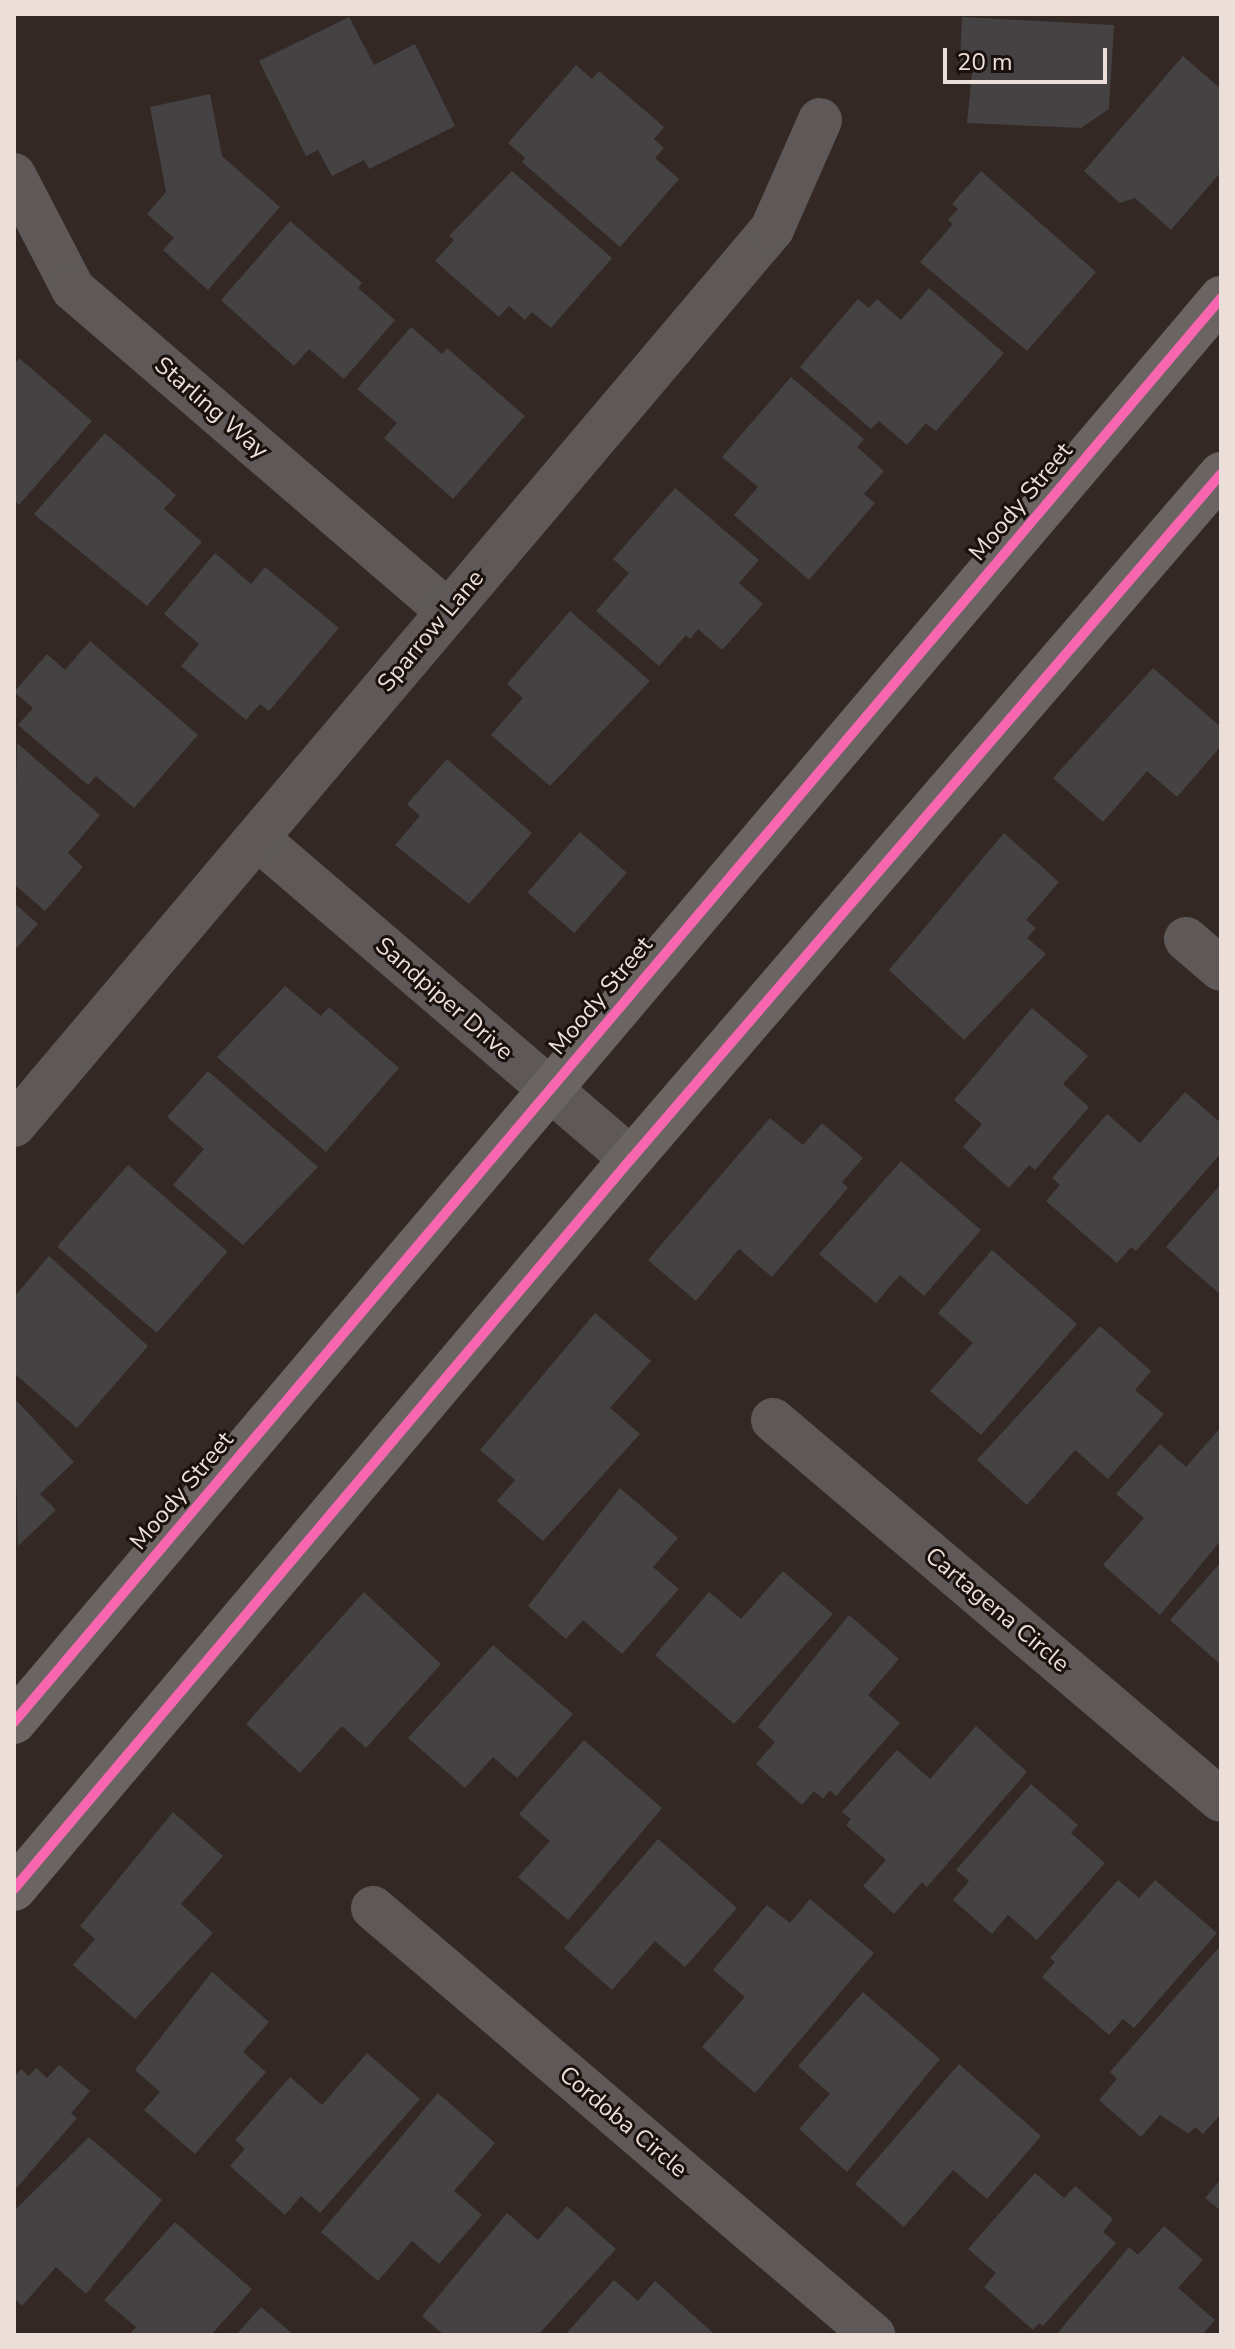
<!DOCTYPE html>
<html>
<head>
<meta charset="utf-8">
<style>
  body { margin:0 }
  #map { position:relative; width:1235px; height:2349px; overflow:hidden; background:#332823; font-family:"Nunito Sans",sans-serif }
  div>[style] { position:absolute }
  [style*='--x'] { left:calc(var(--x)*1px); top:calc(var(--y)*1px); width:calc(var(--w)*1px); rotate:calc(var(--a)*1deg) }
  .building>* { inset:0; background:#454243; transform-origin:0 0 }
  .street>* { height:44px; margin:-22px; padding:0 22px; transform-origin:22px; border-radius:22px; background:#5e5958 }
  .secondary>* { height:44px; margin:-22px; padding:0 22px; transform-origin:22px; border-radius:22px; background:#6a6462 }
  .cycleway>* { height:10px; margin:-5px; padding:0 5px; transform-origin:5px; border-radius:5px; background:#f766af }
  span { translate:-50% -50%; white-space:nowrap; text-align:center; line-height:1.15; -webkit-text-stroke:6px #1a110d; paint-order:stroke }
  .street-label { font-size:24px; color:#ecded9 }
  .frame { position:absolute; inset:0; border:16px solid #ecded9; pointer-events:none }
  .scale { position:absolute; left:943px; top:48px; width:164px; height:36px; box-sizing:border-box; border:4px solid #ecded9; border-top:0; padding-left:10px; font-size:24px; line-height:28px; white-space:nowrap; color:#ecded9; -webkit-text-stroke:6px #1a110d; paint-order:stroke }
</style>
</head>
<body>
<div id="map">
  <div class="building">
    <div style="clip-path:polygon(349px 17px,374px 65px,415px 44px,455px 126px,369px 169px,364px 160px,332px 176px,318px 150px,306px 156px,259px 61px)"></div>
    <div style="clip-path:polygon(962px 17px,1114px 25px,1109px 109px,1081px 128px,967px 123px,972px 73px,963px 73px,960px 60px)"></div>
    <div style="clip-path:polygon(1183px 56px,1221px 89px,1221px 172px,1171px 230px,1135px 198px,1120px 203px,1084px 171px)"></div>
    <div style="clip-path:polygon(576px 65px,592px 79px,599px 71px,664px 127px,654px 139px,664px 148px,655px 158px,679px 179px,620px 247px,522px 162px,525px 158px,508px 143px)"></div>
    <div style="clip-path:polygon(210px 94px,222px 156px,280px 207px,208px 290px,163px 250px,174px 238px,147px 214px,166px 192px,150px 107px)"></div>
    <div style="clip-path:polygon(512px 171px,612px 258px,551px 328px,532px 312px,525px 320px,509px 306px,499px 317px,435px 261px,454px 240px,449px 236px)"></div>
    <div style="clip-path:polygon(981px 171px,1096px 272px,1027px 351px,920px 262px,953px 224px,948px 220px,958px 209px,952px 204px)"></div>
    <div style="clip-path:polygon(290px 221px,362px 283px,358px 288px,395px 320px,344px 379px,309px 349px,294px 366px,221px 300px)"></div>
    <div style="clip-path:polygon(929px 288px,1004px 353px,936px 431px,926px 423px,907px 445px,879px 421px,871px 429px,800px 367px,858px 299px,869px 308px,877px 299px,901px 320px)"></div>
    <div style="clip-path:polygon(411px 327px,442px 354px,447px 348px,525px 416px,453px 499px,384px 438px,397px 423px,357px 389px)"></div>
    <div style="clip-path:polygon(19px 358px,92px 421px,19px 505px,14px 500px,14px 365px)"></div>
    <div style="clip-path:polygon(791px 377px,864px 439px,857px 447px,884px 471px,864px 494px,875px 503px,809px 580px,734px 515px,758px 487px,722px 457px)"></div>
    <div style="clip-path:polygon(105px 433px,176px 495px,164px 509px,202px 542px,147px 606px,34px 514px)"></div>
    <div style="clip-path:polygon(675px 488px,759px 560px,739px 583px,763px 604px,722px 650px,698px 629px,690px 639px,686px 635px,659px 666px,596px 611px,629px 573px,613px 559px)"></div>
    <div style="clip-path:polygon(215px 553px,251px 584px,265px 567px,339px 628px,269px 711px,260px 704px,246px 720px,181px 666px,199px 644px,164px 614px)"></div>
    <div style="clip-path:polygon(570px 611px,650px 681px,550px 786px,491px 735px,523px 698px,507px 684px)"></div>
    <div style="clip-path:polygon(90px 641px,198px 735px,134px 808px,96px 776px,88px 785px,18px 725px,33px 708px,14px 692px,47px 654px,65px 670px)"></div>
    <div style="clip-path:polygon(1153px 668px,1221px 727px,1221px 746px,1177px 797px,1147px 771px,1103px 822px,1053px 778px)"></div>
    <div style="clip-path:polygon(17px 743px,100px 815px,68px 853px,83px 867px,45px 911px,14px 884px)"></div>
    <div style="clip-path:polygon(447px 759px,532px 833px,469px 904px,395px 845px,420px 816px,407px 804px)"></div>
    <div style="left:580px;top:832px;width:62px;height:80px;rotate:41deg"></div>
    <div style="clip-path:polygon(1004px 833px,1059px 882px,1026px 920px,1036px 928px,1027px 938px,1046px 954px,964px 1040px,889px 970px)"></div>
    <div style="clip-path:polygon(14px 903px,38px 924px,14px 951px)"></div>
    <div style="clip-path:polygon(285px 986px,321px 1016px,329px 1007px,399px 1068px,326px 1152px,217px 1057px)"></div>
    <div style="clip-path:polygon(1032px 1008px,1088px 1056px,1063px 1084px,1089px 1107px,1035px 1170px,1029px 1165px,1009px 1188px,963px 1147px,982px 1124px,954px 1100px)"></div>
    <div style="clip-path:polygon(208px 1071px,318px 1167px,243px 1245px,173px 1185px,204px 1149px,167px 1117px)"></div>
    <div style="clip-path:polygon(1185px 1092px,1221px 1123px,1221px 1153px,1136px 1251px,1131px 1247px,1117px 1263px,1046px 1201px,1060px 1185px,1052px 1178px,1107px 1114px,1140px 1143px)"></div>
    <div style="clip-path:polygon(770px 1118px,803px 1145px,822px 1123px,863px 1158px,842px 1182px,848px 1188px,772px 1277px,739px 1249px,696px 1301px,648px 1260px)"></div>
    <div style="clip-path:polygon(901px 1161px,981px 1230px,924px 1296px,900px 1275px,876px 1303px,819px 1254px)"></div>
    <div style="left:128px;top:1165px;width:132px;height:108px;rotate:41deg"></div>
    <div style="clip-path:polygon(1221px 1184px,1221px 1295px,1166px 1247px)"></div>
    <div style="clip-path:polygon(992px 1250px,1077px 1324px,981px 1435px,930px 1391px,973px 1343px,938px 1313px)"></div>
    <div style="clip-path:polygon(49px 1256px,148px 1346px,77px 1428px,14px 1373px,14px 1297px)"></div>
    <div style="clip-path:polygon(595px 1313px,651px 1361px,610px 1408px,640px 1434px,543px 1541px,497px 1501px,515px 1480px,480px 1450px)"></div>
    <div style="clip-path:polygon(1100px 1326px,1151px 1371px,1135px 1390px,1164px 1414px,1108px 1479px,1075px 1450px,1027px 1505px,977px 1460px)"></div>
    <div style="clip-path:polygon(14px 1398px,74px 1462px,40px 1494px,56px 1510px,18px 1546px)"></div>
    <div style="clip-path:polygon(1221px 1427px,1221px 1540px,1160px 1615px,1103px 1565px,1144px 1518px,1116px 1494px,1160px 1444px,1186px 1467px)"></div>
    <div style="clip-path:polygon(620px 1488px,678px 1538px,653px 1567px,679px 1589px,622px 1654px,583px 1620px,566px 1639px,528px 1606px)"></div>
    <div style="clip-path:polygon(1221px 1562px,1221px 1665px,1170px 1620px)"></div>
    <div style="clip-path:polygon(783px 1571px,833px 1614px,734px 1724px,655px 1655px,709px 1592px,741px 1619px)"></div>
    <div style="clip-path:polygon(364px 1592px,441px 1664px,366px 1748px,342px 1726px,300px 1773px,246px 1724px)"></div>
    <div style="clip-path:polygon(849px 1615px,899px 1659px,868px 1695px,900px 1723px,836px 1796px,830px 1790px,823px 1799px,814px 1791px,802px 1805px,756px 1764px,775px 1742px,758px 1727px)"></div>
    <div style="clip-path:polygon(493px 1645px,573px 1714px,517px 1778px,493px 1757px,465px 1788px,408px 1738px)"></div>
    <div style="clip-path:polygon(976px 1726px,1027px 1772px,927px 1887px,922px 1882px,894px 1914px,863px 1886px,886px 1860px,846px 1825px,851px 1819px,842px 1812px,897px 1750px,930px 1779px)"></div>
    <div style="clip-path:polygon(584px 1740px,662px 1808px,568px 1920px,518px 1877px,550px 1841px,519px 1814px)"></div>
    <div style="clip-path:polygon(1031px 1784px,1078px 1825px,1071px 1833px,1105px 1863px,1037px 1940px,1008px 1915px,992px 1934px,953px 1900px,969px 1881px,956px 1870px)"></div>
    <div style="clip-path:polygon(173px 1812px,223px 1856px,181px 1904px,213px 1933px,135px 2019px,73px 1965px,95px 1939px,80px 1926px)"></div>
    <div style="clip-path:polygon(658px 1839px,737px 1908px,685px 1967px,655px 1941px,612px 1990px,564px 1948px)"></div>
    <div style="clip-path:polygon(1118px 1880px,1139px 1898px,1155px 1880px,1217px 1933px,1134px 2028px,1123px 2019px,1109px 2035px,1042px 1977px,1055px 1962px,1050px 1958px)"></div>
    <div style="clip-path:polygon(810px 1899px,874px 1953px,755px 2093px,702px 2047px,745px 1997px,713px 1970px,767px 1905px,790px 1923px)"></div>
    <div style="clip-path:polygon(1221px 1945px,1221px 2114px,1203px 2134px,1195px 2127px,1189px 2134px,1160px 2115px,1141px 2137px,1099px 2100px,1117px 2079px,1110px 2072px)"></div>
    <div style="clip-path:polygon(212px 1972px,269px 2022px,243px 2052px,266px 2072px,195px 2154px,144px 2110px,160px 2092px,135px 2070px)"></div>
    <div style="clip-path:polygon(863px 1992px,940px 2059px,847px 2172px,799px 2129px,830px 2094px,798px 2066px)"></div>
    <div style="clip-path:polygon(367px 2053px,420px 2099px,320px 2213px,301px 2196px,285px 2215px,230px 2166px,245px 2149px,235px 2140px,290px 2077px,322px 2105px)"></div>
    <div style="clip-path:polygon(959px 2064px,1041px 2136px,987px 2199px,953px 2170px,904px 2227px,855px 2184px)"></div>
    <div style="clip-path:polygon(59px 2065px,90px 2091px,71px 2113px,77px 2118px,14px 2191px,14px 2077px,21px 2069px,29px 2076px,36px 2068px,47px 2078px)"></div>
    <div style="clip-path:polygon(438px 2093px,495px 2143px,454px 2191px,482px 2215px,439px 2264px,412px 2241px,378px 2281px,321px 2232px)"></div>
    <div style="clip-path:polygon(89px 2137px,162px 2200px,86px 2294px,56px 2267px,22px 2306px,14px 2298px,14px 2211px)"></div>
    <div style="clip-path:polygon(1035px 2173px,1064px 2198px,1075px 2186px,1113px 2219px,1103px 2232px,1116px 2243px,1043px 2326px,1039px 2323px,1033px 2330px,984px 2287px,996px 2273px,968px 2249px)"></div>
    <div style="clip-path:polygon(1221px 2179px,1221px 2211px,1205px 2198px)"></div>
    <div style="clip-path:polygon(567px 2206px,616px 2249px,538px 2335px,444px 2335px,422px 2316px,507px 2213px,538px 2240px)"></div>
    <div style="clip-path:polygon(175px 2222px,252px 2289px,211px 2335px,129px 2335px,136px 2327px,104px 2300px)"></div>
    <div style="clip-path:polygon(1164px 2226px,1203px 2260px,1178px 2288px,1215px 2320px,1202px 2335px,1056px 2335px,1129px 2247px,1138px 2255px)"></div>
    <div style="clip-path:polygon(614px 2280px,638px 2301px,655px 2281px,713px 2333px,565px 2335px)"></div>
    <div style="clip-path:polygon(261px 2307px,294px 2335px,236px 2335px)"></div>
  </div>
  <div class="street">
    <div style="--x:14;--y:175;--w:128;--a:62.6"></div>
    <div style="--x:73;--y:289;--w:494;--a:40.7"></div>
    <div style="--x:258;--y:839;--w:491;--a:40.6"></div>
    <div style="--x:1186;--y:939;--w:46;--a:40.6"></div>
    <div style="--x:14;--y:1125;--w:1174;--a:-49.77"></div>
    <div style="--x:772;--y:229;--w:119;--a:-66.2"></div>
    <div style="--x:773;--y:1420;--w:587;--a:40.31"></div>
    <div style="--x:373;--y:1908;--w:658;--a:40.5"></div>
  </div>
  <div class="secondary">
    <div style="--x:14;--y:1722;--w:1867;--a:-49.71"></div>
    <div style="--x:14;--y:1889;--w:956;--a:-49.8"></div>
    <div style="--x:631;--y:1159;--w:904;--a:-49.26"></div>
  </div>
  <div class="cycleway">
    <div style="--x:14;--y:1722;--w:1867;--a:-49.71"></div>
    <div style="--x:14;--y:1889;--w:956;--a:-49.8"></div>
    <div style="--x:631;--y:1159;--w:904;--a:-49.26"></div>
  </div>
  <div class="street-label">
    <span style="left:211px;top:408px;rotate:41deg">Starling Way</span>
    <span style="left:1021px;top:502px;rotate:-50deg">Moody Street</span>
    <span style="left:431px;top:631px;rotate:-50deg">Sparrow Lane</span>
    <span style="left:601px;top:996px;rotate:-50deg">Moody Street</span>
    <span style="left:444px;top:999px;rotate:41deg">Sandpiper Drive</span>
    <span style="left:182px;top:1491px;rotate:-50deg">Moody Street</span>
    <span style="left:997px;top:1610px;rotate:40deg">Cartagena Circle</span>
    <span style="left:623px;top:2122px;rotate:40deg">Cordoba Circle</span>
  </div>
  <div class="frame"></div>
  <div class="scale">20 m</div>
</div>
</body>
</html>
